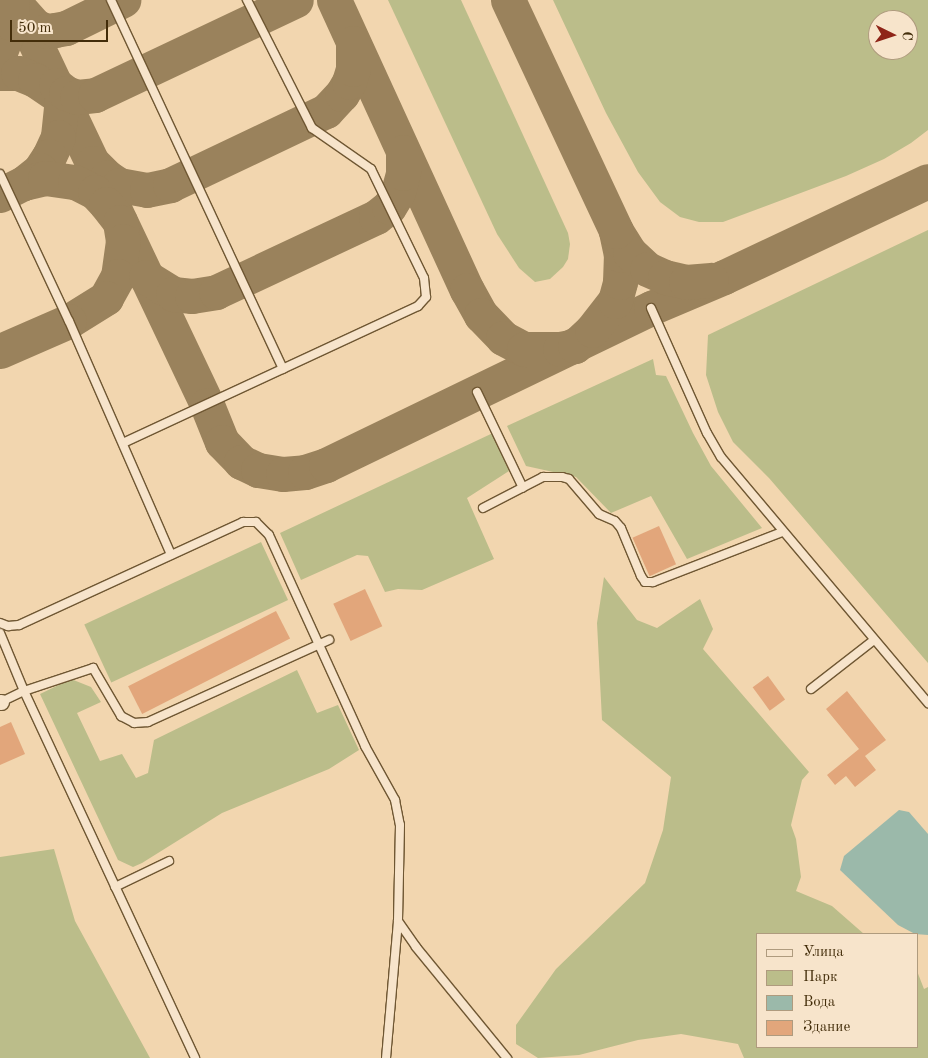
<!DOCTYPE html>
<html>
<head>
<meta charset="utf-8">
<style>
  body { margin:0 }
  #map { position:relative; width:928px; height:1058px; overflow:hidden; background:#f2d6af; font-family:"Old Standard TT",serif }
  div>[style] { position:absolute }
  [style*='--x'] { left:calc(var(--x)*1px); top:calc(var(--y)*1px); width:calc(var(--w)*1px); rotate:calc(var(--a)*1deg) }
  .green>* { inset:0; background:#bbbd8a; transform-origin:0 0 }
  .water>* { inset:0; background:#9bb9aa }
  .taxiway>* { height:35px; margin:-17.5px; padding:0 17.5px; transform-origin:17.5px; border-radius:17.5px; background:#9a825c }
  .building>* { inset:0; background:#e2a67b; transform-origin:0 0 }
  .roads { filter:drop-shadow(1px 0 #6f5733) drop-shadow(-1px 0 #6f5733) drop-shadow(0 1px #6f5733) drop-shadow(0 -1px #6f5733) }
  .lane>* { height:8px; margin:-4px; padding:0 4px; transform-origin:4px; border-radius:4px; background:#f7e4cb }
  .street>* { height:15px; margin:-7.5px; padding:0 7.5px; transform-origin:7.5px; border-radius:7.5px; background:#f7e4cb }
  span { translate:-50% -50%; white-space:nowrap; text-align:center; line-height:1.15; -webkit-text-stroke:5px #f7e4cb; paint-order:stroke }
  .legend { position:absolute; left:756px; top:933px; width:162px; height:115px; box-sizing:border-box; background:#f7e4cb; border:1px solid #af9b7e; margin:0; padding:6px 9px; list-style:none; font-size:15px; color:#432d0a }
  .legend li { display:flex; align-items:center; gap:10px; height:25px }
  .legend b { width:25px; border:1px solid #af9b7e }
  .north { position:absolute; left:868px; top:10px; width:50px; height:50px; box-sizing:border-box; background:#f7e4cb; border:1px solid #af9b7e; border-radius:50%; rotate:94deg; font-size:14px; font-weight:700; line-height:20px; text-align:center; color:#432d0a }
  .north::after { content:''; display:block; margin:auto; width:18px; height:22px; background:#8f2418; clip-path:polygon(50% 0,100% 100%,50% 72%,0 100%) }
  .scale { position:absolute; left:10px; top:20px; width:98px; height:22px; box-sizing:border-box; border:2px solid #432d0a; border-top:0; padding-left:6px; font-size:15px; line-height:18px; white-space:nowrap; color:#432d0a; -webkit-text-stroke:4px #f7e4cb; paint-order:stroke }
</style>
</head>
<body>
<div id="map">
  <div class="green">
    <div style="clip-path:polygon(388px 0,461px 0,568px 233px,570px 244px,568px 259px,563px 267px,550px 279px,535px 282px,519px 268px,497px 234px)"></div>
    <div style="clip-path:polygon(evenodd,553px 0,928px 0,928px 130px,911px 143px,884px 159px,846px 176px,723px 222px,699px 222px,680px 217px,660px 202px,638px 172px,606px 113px,553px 0,878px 20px,908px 20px,908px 50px,878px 50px,878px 20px)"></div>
    <div style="clip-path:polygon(928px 230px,928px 663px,769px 478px,733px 442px,718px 412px,706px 375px,708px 335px)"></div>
    <div style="clip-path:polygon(653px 359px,656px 375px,666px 376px,693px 433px,711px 466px,762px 528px,687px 559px,651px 496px,611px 513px,576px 477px,526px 466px,507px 426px)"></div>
    <div style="clip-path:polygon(493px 433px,509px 471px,467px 498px,494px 559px,422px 590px,398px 589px,385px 592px,368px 556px,357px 555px,301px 580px,280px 533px)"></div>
    <div style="left:261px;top:542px;width:64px;height:195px;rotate:65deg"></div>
    <div style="clip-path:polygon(604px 577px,637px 620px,657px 628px,700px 599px,713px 629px,703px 649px,809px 772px,802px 780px,791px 825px,796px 839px,801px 877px,796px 891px,832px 906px,864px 934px,757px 934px,757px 1047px,917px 1047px,917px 971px,924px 989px,928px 987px,928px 1058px,744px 1058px,738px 1044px,681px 1034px,638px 1040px,579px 1055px,538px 1058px,516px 1044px,516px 1025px,556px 969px,645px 883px,663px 830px,671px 777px,602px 720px,597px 623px)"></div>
    <div style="clip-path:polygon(297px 670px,317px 713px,338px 705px,359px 750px,329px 769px,222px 813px,142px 863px,133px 867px,118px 860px,40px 694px,71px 679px,91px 687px,101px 702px,77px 713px,100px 761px,122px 754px,136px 778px,148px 773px,154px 740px)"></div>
    <div style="clip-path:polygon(54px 849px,75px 921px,150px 1058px,0 1058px,0 857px)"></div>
  </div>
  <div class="water">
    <div style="clip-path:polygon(899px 810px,909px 812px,928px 834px,928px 935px,915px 934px,898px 925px,840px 870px,844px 856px)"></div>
  </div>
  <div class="taxiway">
    <div style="--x:15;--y:0;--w:448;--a:64.6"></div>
    <div style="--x:207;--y:405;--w:40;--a:68"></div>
    <div style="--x:222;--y:442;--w:28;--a:46"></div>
    <div style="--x:241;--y:462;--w:19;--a:25"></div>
    <div style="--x:258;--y:470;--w:25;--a:9"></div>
    <div style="--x:283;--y:474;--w:22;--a:-5"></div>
    <div style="--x:305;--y:472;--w:22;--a:-18"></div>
    <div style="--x:326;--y:465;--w:361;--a:-25.8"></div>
    <div style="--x:651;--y:308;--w:79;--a:-23"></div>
    <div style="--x:724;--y:277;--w:225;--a:-25.2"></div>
    <div style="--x:334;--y:0;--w:319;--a:65.4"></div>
    <div style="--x:467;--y:290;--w:29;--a:61"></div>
    <div style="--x:481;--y:315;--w:32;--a:46"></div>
    <div style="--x:503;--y:338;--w:24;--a:28"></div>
    <div style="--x:524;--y:349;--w:36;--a:0"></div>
    <div style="--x:560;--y:349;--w:15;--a:-11"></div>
    <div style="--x:575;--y:346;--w:23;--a:-43"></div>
    <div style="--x:592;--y:330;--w:37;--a:-52"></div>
    <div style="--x:615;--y:301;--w:20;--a:-75"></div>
    <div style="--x:620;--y:282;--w:27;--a:-88"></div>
    <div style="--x:621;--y:255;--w:25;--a:-102"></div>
    <div style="--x:616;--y:231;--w:26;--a:58"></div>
    <div style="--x:630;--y:253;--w:23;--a:43"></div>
    <div style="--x:647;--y:269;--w:20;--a:24"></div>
    <div style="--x:665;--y:277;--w:22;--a:13"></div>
    <div style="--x:686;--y:282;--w:25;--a:-5"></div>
    <div style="--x:508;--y:0;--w:255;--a:64.9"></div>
    <div style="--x:19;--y:8;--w:24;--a:48"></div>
    <div style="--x:35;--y:26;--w:12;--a:24"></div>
    <div style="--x:46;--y:31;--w:9;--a:-6"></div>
    <div style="--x:55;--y:30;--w:11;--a:-10"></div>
    <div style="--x:66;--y:28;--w:64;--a:-26.2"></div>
    <div style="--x:0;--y:52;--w:31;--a:-69"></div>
    <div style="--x:11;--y:23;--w:23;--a:-88"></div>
    <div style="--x:0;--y:73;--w:18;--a:0"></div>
    <div style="--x:18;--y:73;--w:18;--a:22"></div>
    <div style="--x:35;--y:80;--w:32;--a:34"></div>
    <div style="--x:62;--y:98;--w:39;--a:96"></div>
    <div style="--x:58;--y:137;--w:21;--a:115"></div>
    <div style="--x:49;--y:156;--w:17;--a:123"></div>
    <div style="--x:40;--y:170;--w:21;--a:141"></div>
    <div style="--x:56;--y:85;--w:13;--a:39"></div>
    <div style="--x:66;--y:93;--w:12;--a:20"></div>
    <div style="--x:77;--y:97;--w:18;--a:-6"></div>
    <div style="--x:95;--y:95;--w:222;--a:-25.3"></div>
    <div style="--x:93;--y:163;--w:20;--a:45"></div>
    <div style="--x:107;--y:177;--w:14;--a:34"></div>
    <div style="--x:119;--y:185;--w:28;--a:10"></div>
    <div style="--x:147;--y:190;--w:24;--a:-12"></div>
    <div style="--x:170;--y:185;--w:173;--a:-25.4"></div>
    <div style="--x:326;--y:111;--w:23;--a:-47"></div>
    <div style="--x:342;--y:94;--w:14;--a:-60"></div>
    <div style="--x:349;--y:82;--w:14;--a:-73"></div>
    <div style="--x:353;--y:69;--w:26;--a:-90"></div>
    <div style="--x:0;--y:195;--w:27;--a:-27"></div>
    <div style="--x:24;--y:183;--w:22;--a:-13"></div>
    <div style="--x:45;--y:178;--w:30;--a:8"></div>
    <div style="--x:75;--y:182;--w:22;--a:27"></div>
    <div style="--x:95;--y:192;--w:16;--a:47"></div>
    <div style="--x:106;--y:204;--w:23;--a:52"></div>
    <div style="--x:120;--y:222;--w:19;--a:81"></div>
    <div style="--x:123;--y:241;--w:35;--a:98"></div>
    <div style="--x:118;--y:276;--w:25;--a:119"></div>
    <div style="--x:106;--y:298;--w:44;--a:148.1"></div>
    <div style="--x:69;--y:321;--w:75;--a:156.5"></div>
    <div style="--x:146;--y:277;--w:32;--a:32"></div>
    <div style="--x:173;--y:294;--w:19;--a:6"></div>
    <div style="--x:192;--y:296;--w:24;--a:-9"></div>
    <div style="--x:216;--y:292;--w:177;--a:-25.1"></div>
    <div style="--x:376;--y:217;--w:16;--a:-38"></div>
    <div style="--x:389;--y:207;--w:17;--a:-59"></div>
    <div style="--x:398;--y:192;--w:20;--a:-75"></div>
    <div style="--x:403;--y:173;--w:21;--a:-90"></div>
  </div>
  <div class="building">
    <div style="left:659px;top:526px;width:42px;height:29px;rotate:66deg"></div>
    <div style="left:365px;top:589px;width:41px;height:35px;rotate:65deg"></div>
    <div style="left:276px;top:611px;width:31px;height:166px;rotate:63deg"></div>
    <div style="left:768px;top:676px;width:29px;height:19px;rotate:54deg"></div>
    <div style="clip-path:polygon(847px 691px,886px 740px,865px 756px,876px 770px,855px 787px,846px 776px,835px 785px,827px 775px,859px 749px,826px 709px)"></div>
    <div style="clip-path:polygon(11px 722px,25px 754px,0 765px,0 727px)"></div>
  </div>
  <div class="roads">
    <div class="lane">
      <div style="--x:111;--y:0;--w:407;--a:65"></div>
      <div style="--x:0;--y:174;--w:162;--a:64.9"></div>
      <div style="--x:69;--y:321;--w:255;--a:66.4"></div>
      <div style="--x:651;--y:308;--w:137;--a:65.9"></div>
      <div style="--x:707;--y:433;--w:28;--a:60"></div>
      <div style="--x:721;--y:457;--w:322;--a:49.9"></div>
      <div style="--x:477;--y:392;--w:106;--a:64.4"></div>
      <div style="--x:123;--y:443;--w:325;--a:-24.9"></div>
      <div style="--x:418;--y:306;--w:12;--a:-48"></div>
      <div style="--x:426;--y:297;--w:19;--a:-96"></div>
      <div style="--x:424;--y:278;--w:121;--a:-115.9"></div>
      <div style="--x:371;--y:169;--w:72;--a:-145.2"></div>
      <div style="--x:312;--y:128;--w:144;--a:-116.9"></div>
      <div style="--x:483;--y:508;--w:68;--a:-27.3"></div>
      <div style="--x:543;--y:477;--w:19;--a:0"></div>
      <div style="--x:562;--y:477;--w:7;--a:16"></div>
      <div style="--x:569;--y:479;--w:46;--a:49.4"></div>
      <div style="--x:599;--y:514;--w:17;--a:24"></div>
      <div style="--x:615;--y:521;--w:9;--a:49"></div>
      <div style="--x:621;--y:528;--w:52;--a:67.4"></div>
      <div style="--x:641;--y:576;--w:7;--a:56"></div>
      <div style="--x:645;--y:582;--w:8;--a:0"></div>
      <div style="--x:653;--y:582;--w:138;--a:-21.2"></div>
      <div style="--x:0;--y:623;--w:9;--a:21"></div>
      <div style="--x:8;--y:626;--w:11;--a:-5"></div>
      <div style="--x:19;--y:625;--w:247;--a:-24.7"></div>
      <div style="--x:243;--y:522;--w:13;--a:0"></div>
      <div style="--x:256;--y:522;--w:18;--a:45"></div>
      <div style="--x:269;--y:535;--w:232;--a:65.5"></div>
      <div style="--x:365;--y:746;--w:62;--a:60.9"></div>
      <div style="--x:395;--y:800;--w:25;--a:79"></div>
      <div style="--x:400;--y:825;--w:96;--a:91.2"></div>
      <div style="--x:398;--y:921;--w:138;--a:95"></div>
      <div style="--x:0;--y:633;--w:63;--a:67.5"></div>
      <div style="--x:24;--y:691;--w:405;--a:65"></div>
      <div style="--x:811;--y:689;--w:80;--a:-37.9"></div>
      <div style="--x:1;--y:702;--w:25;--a:-26"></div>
      <div style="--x:24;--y:691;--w:73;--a:-18.4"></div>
      <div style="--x:93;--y:668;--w:56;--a:59.7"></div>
      <div style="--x:121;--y:716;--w:15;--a:28"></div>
      <div style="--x:134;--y:723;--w:14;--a:-4"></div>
      <div style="--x:148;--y:722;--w:199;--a:-24.4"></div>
      <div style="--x:115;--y:887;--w:60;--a:-25.7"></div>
      <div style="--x:398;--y:921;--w:32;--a:55"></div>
      <div style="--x:416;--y:947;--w:144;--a:50.7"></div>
    </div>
    <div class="street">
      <div style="--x:0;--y:702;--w:1;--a:0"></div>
    </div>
  </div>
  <ul class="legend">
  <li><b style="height:6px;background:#f7e4cb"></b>Улица</li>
  <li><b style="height:14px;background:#bbbd8a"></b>Парк</li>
  <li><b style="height:14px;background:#9bb9aa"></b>Вода</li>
  <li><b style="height:14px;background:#e2a67b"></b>Здание</li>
  </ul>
  <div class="north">С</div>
  <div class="scale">50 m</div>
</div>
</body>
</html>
